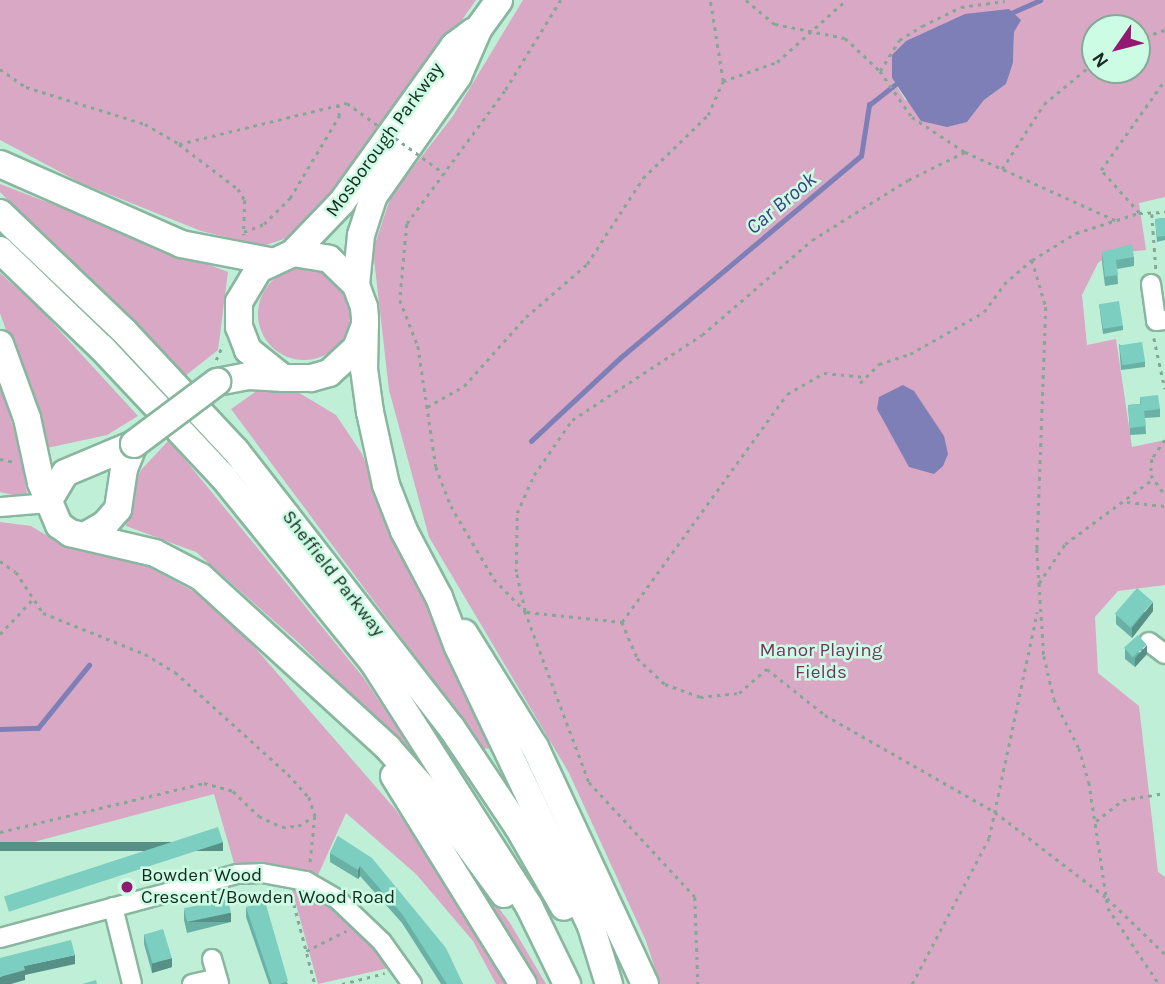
<!DOCTYPE html>
<html>
<head>
<meta charset="utf-8">
<style>
  body { margin:0 }
  #map { position:relative; width:1165px; height:984px; overflow:hidden; background:#bfefd7; font-family:Karla,sans-serif }
  div>[style] { position:absolute }
  [style*='--x'] { left:calc(var(--x)*1px); top:calc(var(--y)*1px); width:calc(var(--w)*1px); rotate:calc(var(--a)*1deg) }
  .green>* { inset:0; background:#d8a8c4 }
  .round { border-radius:50% }
  .water>* { inset:0; background:#7d7fb6 }
  .stream>* { height:4.5px; margin:-2.25px; padding:0 2.25px; transform-origin:2.25px; border-radius:2.25px; background:#7d7fb6 }
  .path>* { height:2.5px; margin-top:-1.25px; transform-origin:0; background:repeating-linear-gradient(90deg,#83a896 0 3.5px,transparent 0 8.5px) }
  .roads { filter:drop-shadow(2px 0 #88b69f) drop-shadow(-2px 0 #88b69f) drop-shadow(0 2px #88b69f) drop-shadow(0 -2px #88b69f) }
  .minor>* { height:18px; margin:-9px; padding:0 9px; transform-origin:9px; border-radius:9px; background:#fff }
  .highway>* { height:26px; margin:-13px; padding:0 13px; transform-origin:13px; border-radius:13px; background:#fff }
  .path-bridge>* { height:2.5px; margin-top:-1.25px; transform-origin:0; background:repeating-linear-gradient(90deg,#83a896 0 3.5px,transparent 0 8.5px) }
  .bridges { filter:drop-shadow(2px 0 #88b69f) drop-shadow(-2px 0 #88b69f) drop-shadow(0 2px #88b69f) drop-shadow(0 -2px #88b69f) }
  .highway-bridge>* { height:26px; margin:-13px; padding:0 13px; transform-origin:13px; border-radius:13px; background:#fff }
  .wall>* { inset:0; background:#6ab1a5 }
  .shaded-wall>* { inset:0; background:#569086; transform-origin:0 0 }
  .building>* { inset:0; background:#7bcec0; transform-origin:0 0 }
  .dots>* { width:19px; height:19px; translate:-50% -50%; box-sizing:border-box; border:4px solid #ccfde4; border-radius:50% }
  span { translate:-50% -50%; white-space:nowrap; text-align:center; line-height:1.15; -webkit-text-stroke:5px #ccfde4; paint-order:stroke }
  .street-label { font-size:19px; color:#172a21 }
  .park-label { font-size:19px; color:#783260 }
  .poi-label { font-size:19px; color:#172a21 }
  .left { translate:0 -50%; text-align:left }
  .water-label { font-size:21px; color:#423e84; font-style:italic }
  .north { position:absolute; left:1081px; top:14px; width:70px; height:70px; box-sizing:border-box; background:#ccfde4; border:2px solid #84a996; border-radius:50%; rotate:235deg; font-size:19px; font-weight:700; line-height:28px; text-align:center; color:#172a21 }
  .north::after { content:''; display:block; margin:auto; width:24px; height:32px; background:#941772; clip-path:polygon(50% 0,100% 100%,50% 72%,0 100%) }
</style>
</head>
<body>
<div id="map">
  <div class="green">
    <div style="clip-path:polygon(0 0,476px 0,340px 193px,296px 235px,263px 246px,201px 231px,81px 183px,0 140px)"></div>
    <div style="clip-path:polygon(evenodd,523px 0,1165px 0,1165px 197px,1139px 203px,1146px 250px,1110px 254px,1098px 263px,1082px 295px,1087px 345px,1116px 339px,1132px 447px,1165px 440px,1165px 585px,1118px 591px,1095px 617px,1098px 673px,1139px 706px,1158px 872px,1165px 877px,1165px 984px,660px 984px,646px 941px,569px 773px,429px 537px,389px 390px,373px 250px,391px 196px,453px 116px,523px 0,1095px 28px,1137px 28px,1137px 70px,1095px 70px,1095px 28px,523px 0,1014px 32px,1013px 63px,1006px 84px,984px 100px,967px 122px,905px 100px,892px 78px,1014px 32px)"></div>
    <div style="clip-path:polygon(0 184px,228px 272px,218px 350px,185px 376px,0 192px)"></div>
    <div class="round" style="left:258px;top:268px;width:92px;height:92px"></div>
    <div style="clip-path:polygon(0 273px,39px 308px,138px 416px,107px 435px,47px 448px,0 313px)"></div>
    <div style="clip-path:polygon(0 386px,20px 448px,27px 494px,17px 496px,0 492px)"></div>
    <div style="clip-path:polygon(261px 388px,296px 391px,336px 415px,362px 454px,491px 748px,484px 749px,231px 409px)"></div>
    <div style="clip-path:polygon(169px 440px,363px 677px,422px 765px,298px 642px,196px 552px,126px 526px,129px 497px,141px 470px)"></div>
    <div style="clip-path:polygon(0 522px,31px 526px,64px 546px,134px 559px,217px 604px,395px 809px,445px 877px,510px 984px,496px 984px,473px 941px,416px 874px,346px 813px,318px 875px,234px 863px,214px 794px,0 851px)"></div>
    <div style="clip-path:polygon(456px 851px,510px 923px,546px 984px,532px 984px,454px 853px)"></div>
    <div style="clip-path:polygon(291px 886px,331px 900px,364px 931px,393px 967px,318px 984px)"></div>
  </div>
  <div class="water">
    <div style="clip-path:polygon(1009px 9px,1021px 20px,1014px 32px,1013px 63px,1006px 84px,984px 100px,967px 122px,947px 127px,921px 121px,892px 78px,892px 55px,906px 41px,965px 14px)"></div>
    <div style="clip-path:polygon(903px 385px,914px 391px,944px 436px,948px 454px,943px 466px,934px 474px,909px 467px,877px 409px,879px 397px)"></div>
  </div>
  <div class="stream">
    <div style="--x:1009;--y:14;--w:34;--a:-24"></div>
    <div style="--x:531;--y:441;--w:122;--a:-43"></div>
    <div style="--x:620;--y:358;--w:314;--a:-40"></div>
    <div style="--x:861;--y:156;--w:52;--a:-81.1"></div>
    <div style="--x:869;--y:105;--w:39;--a:-38"></div>
    <div style="--x:0;--y:729;--w:38;--a:-2"></div>
    <div style="--x:38;--y:728;--w:81;--a:-51"></div>
  </div>
  <div class="path">
    <div style="--x:561;--y:0;--w:107;--a:121.6"></div>
    <div style="--x:505;--y:91;--w:165;--a:126.4"></div>
    <div style="--x:407;--y:224;--w:76;--a:95.3"></div>
    <div style="--x:400;--y:300;--w:49;--a:68.6"></div>
    <div style="--x:418;--y:346;--w:122;--a:81.5"></div>
    <div style="--x:436;--y:467;--w:42;--a:69"></div>
    <div style="--x:451;--y:506;--w:85;--a:59.5"></div>
    <div style="--x:494;--y:579;--w:45;--a:45.9"></div>
    <div style="--x:525;--y:611;--w:183;--a:69.5"></div>
    <div style="--x:589;--y:782;--w:156;--a:47.3"></div>
    <div style="--x:695;--y:897;--w:87;--a:88"></div>
    <div style="--x:746;--y:0;--w:38;--a:40"></div>
    <div style="--x:775;--y:24;--w:71;--a:11.3"></div>
    <div style="--x:845;--y:38;--w:48;--a:43.3"></div>
    <div style="--x:880;--y:71;--w:56;--a:55.2"></div>
    <div style="--x:912;--y:117;--w:64;--a:33.4"></div>
    <div style="--x:965;--y:152;--w:165;--a:24.4"></div>
    <div style="--x:1137;--y:39;--w:29;--a:-18"></div>
    <div style="--x:0;--y:69;--w:32;--a:35"></div>
    <div style="--x:26;--y:87;--w:125;--a:17.3"></div>
    <div style="--x:145;--y:124;--w:39;--a:30"></div>
    <div style="--x:179;--y:144;--w:173;--a:-13.7"></div>
    <div style="--x:880;--y:71;--w:36;--a:-58"></div>
    <div style="--x:899;--y:40;--w:27;--a:-31"></div>
    <div style="--x:922;--y:26;--w:43;--a:-26"></div>
    <div style="--x:961;--y:7;--w:44;--a:-7.8"></div>
    <div style="--x:723;--y:81;--w:57;--a:-19.4"></div>
    <div style="--x:777;--y:62;--w:93;--a:-41.9"></div>
    <div style="--x:179;--y:144;--w:74;--a:37.3"></div>
    <div style="--x:238;--y:189;--w:13;--a:58"></div>
    <div style="--x:245;--y:200;--w:35;--a:92"></div>
    <div style="--x:1002;--y:169;--w:77;--a:-57.1"></div>
    <div style="--x:1044;--y:104;--w:66;--a:-39.5"></div>
    <div style="--x:1139;--y:213;--w:57;--a:-131.5"></div>
    <div style="--x:1101;--y:170;--w:110;--a:-54.6"></div>
    <div style="--x:1152;--y:214;--w:55;--a:85.8"></div>
    <div style="--x:244;--y:232;--w:22;--a:-22"></div>
    <div style="--x:264;--y:224;--w:37;--a:-45"></div>
    <div style="--x:290;--y:198;--w:96;--a:-59.1"></div>
    <div style="--x:339;--y:116;--w:11;--a:-95"></div>
    <div style="--x:1032;--y:260;--w:49;--a:73.4"></div>
    <div style="--x:1046;--y:307;--w:242;--a:92.1"></div>
    <div style="--x:1037;--y:549;--w:107;--a:86.3"></div>
    <div style="--x:1044;--y:656;--w:44;--a:76.9"></div>
    <div style="--x:1054;--y:699;--w:55;--a:63"></div>
    <div style="--x:1079;--y:748;--w:35;--a:74"></div>
    <div style="--x:1089;--y:782;--w:127;--a:81.4"></div>
    <div style="--x:1108;--y:908;--w:92;--a:56.1"></div>
    <div style="--x:1154;--y:338;--w:52;--a:77.8"></div>
    <div style="--x:216;--y:360;--w:17;--a:-66"></div>
    <div style="--x:860;--y:383;--w:27;--a:-45"></div>
    <div style="--x:879;--y:364;--w:33;--a:-18"></div>
    <div style="--x:910;--y:354;--w:85;--a:-29.6"></div>
    <div style="--x:984;--y:312;--w:34;--a:-54"></div>
    <div style="--x:1004;--y:284;--w:37;--a:-41"></div>
    <div style="--x:1032;--y:260;--w:52;--a:-31.5"></div>
    <div style="--x:1076;--y:233;--w:66;--a:-17.6"></div>
    <div style="--x:1139;--y:213;--w:26;--a:-2"></div>
    <div style="--x:427;--y:407;--w:43;--a:-29.6"></div>
    <div style="--x:464;--y:386;--w:93;--a:-48.1"></div>
    <div style="--x:526;--y:317;--w:81;--a:-41"></div>
    <div style="--x:587;--y:264;--w:103;--a:-56.9"></div>
    <div style="--x:643;--y:178;--w:91;--a:-44.1"></div>
    <div style="--x:708;--y:115;--w:37;--a:-66"></div>
    <div style="--x:723;--y:81;--w:82;--a:-99.1"></div>
    <div style="--x:1165;--y:440;--w:23;--a:124"></div>
    <div style="--x:1152;--y:459;--w:16;--a:94"></div>
    <div style="--x:1151;--y:475;--w:24;--a:55"></div>
    <div style="--x:0;--y:459;--w:14;--a:12"></div>
    <div style="--x:1127;--y:502;--w:38;--a:6"></div>
    <div style="--x:0;--y:561;--w:19;--a:35"></div>
    <div style="--x:16;--y:572;--w:49;--a:56.6"></div>
    <div style="--x:43;--y:613;--w:110;--a:21.9"></div>
    <div style="--x:145;--y:654;--w:35;--a:31"></div>
    <div style="--x:175;--y:672;--w:152;--a:42.1"></div>
    <div style="--x:288;--y:774;--w:31;--a:48"></div>
    <div style="--x:309;--y:797;--w:20;--a:72"></div>
    <div style="--x:315;--y:816;--w:49;--a:95.8"></div>
    <div style="--x:1039;--y:583;--w:47;--a:-56.3"></div>
    <div style="--x:1065;--y:544;--w:109;--a:-36.5"></div>
    <div style="--x:525;--y:611;--w:40;--a:-103"></div>
    <div style="--x:516;--y:572;--w:59;--a:-89"></div>
    <div style="--x:517;--y:513;--w:42;--a:-65.9"></div>
    <div style="--x:534;--y:475;--w:67;--a:-55.4"></div>
    <div style="--x:572;--y:420;--w:155;--a:-33.2"></div>
    <div style="--x:702;--y:335;--w:145;--a:-40.8"></div>
    <div style="--x:812;--y:240;--w:113;--a:-32"></div>
    <div style="--x:908;--y:180;--w:64;--a:-26.2"></div>
    <div style="--x:527;--y:612;--w:96;--a:6"></div>
    <div style="--x:622;--y:622;--w:281;--a:-54.1"></div>
    <div style="--x:787;--y:394;--w:43;--a:-29.6"></div>
    <div style="--x:824;--y:373;--w:42;--a:5.4"></div>
    <div style="--x:622;--y:622;--w:39;--a:67"></div>
    <div style="--x:637;--y:658;--w:38;--a:43"></div>
    <div style="--x:665;--y:684;--w:37;--a:20"></div>
    <div style="--x:700;--y:697;--w:39;--a:-6"></div>
    <div style="--x:739;--y:693;--w:37;--a:-41"></div>
    <div style="--x:767;--y:669;--w:74;--a:38.4"></div>
    <div style="--x:825;--y:715;--w:196;--a:29.7"></div>
    <div style="--x:995;--y:812;--w:141;--a:37.5"></div>
    <div style="--x:1107;--y:898;--w:81;--a:44"></div>
    <div style="--x:0;--y:634;--w:48;--a:-46.7"></div>
    <div style="--x:1096;--y:821;--w:34;--a:-38"></div>
    <div style="--x:1123;--y:800;--w:43;--a:-9.5"></div>
    <div style="--x:0;--y:832;--w:210;--a:-13.5"></div>
    <div style="--x:204;--y:783;--w:30;--a:15"></div>
    <div style="--x:233;--y:791;--w:36;--a:44"></div>
    <div style="--x:259;--y:816;--w:25;--a:26"></div>
    <div style="--x:282;--y:827;--w:16;--a:-4"></div>
    <div style="--x:298;--y:826;--w:17;--a:-31"></div>
    <div style="--x:292;--y:896;--w:91;--a:75.4"></div>
    <div style="--x:306;--y:951;--w:45;--a:-26.6"></div>
    <div style="--x:342;--y:984;--w:44;--a:-14.3"></div>
    <div style="--x:912;--y:984;--w:165;--a:-62.2"></div>
    <div style="--x:989;--y:838;--w:231;--a:-78"></div>
  </div>
  <div class="roads">
    <div class="minor">
      <div style="--x:1151;--y:284;--w:37;--a:82"></div>
      <div style="--x:1156;--y:321;--w:9;--a:-6"></div>
      <div style="--x:0;--y:507;--w:49;--a:-4.7"></div>
      <div style="--x:1149;--y:642;--w:20;--a:37"></div>
      <div style="--x:113;--y:907;--w:79;--a:76.1"></div>
      <div style="--x:0;--y:938;--w:245;--a:-15.1"></div>
      <div style="--x:237;--y:874;--w:25;--a:-2"></div>
      <div style="--x:262;--y:873;--w:45;--a:10.3"></div>
      <div style="--x:306;--y:881;--w:36;--a:30"></div>
      <div style="--x:337;--y:899;--w:62;--a:43.7"></div>
      <div style="--x:382;--y:942;--w:52;--a:54.5"></div>
      <div style="--x:212;--y:959;--w:26;--a:74"></div>
      <div style="--x:192;--y:984;--w:26;--a:-13"></div>
    </div>
    <div class="highway">
      <div style="--x:0;--y:164;--w:198;--a:23.8"></div>
      <div style="--x:181;--y:244;--w:90;--a:10.9"></div>
      <div style="--x:0;--y:213;--w:171;--a:43.6"></div>
      <div style="--x:124;--y:331;--w:164;--a:47"></div>
      <div style="--x:236;--y:451;--w:350;--a:52.1"></div>
      <div style="--x:451;--y:727;--w:120;--a:56.2"></div>
      <div style="--x:518;--y:827;--w:92;--a:60.1"></div>
      <div style="--x:0;--y:250;--w:141;--a:43.9"></div>
      <div style="--x:102;--y:348;--w:178;--a:46.8"></div>
      <div style="--x:224;--y:478;--w:237;--a:51"></div>
      <div style="--x:373;--y:662;--w:290;--a:57.4"></div>
      <div style="--x:529;--y:906;--w:87;--a:64"></div>
      <div style="--x:293;--y:253;--w:71;--a:-46.1"></div>
      <div style="--x:342;--y:202;--w:192;--a:-54.3"></div>
      <div style="--x:454;--y:46;--w:25;--a:-37"></div>
      <div style="--x:356;--y:285;--w:50;--a:-84.3"></div>
      <div style="--x:361;--y:235;--w:40;--a:-72"></div>
      <div style="--x:373;--y:197;--w:148;--a:-54.9"></div>
      <div style="--x:458;--y:76;--w:52;--a:-66.4"></div>
      <div style="--x:479;--y:28;--w:34;--a:-54"></div>
      <div style="--x:365;--y:325;--w:25;--a:111"></div>
      <div style="--x:356;--y:348;--w:37;--a:137"></div>
      <div style="--x:329;--y:373;--w:19;--a:164"></div>
      <div style="--x:311;--y:378;--w:28;--a:180"></div>
      <div style="--x:283;--y:378;--w:45;--a:-141.3"></div>
      <div style="--x:248;--y:350;--w:25;--a:-111"></div>
      <div style="--x:239;--y:327;--w:25;--a:-90"></div>
      <div style="--x:239;--y:302;--w:39;--a:-59"></div>
      <div style="--x:259;--y:269;--w:38;--a:-25"></div>
      <div style="--x:293;--y:253;--w:36;--a:9"></div>
      <div style="--x:329;--y:259;--w:37;--a:44"></div>
      <div style="--x:356;--y:285;--w:23;--a:70"></div>
      <div style="--x:364;--y:307;--w:12;--a:85"></div>
      <div style="--x:365;--y:319;--w:50;--a:91.1"></div>
      <div style="--x:364;--y:369;--w:43;--a:82.1"></div>
      <div style="--x:370;--y:412;--w:75;--a:77.6"></div>
      <div style="--x:386;--y:485;--w:49;--a:68.6"></div>
      <div style="--x:404;--y:531;--w:75;--a:62.1"></div>
      <div style="--x:439;--y:597;--w:53;--a:69.2"></div>
      <div style="--x:458;--y:647;--w:309;--a:64.5"></div>
      <div style="--x:591;--y:926;--w:61;--a:72.8"></div>
      <div style="--x:0;--y:344;--w:79;--a:70"></div>
      <div style="--x:27;--y:418;--w:66;--a:77.8"></div>
      <div style="--x:41;--y:483;--w:46;--a:66.8"></div>
      <div style="--x:59;--y:525;--w:14;--a:36"></div>
      <div style="--x:70;--y:533;--w:87;--a:13.2"></div>
      <div style="--x:155;--y:553;--w:52;--a:27.6"></div>
      <div style="--x:201;--y:577;--w:253;--a:42.4"></div>
      <div style="--x:388;--y:748;--w:79;--a:48.6"></div>
      <div style="--x:440;--y:807;--w:108;--a:53.7"></div>
      <div style="--x:217;--y:382;--w:32;--a:-11"></div>
      <div style="--x:248;--y:376;--w:33;--a:3"></div>
      <div style="--x:49;--y:500;--w:31;--a:-59"></div>
      <div style="--x:65;--y:473;--w:75;--a:-22.8"></div>
      <div style="--x:88;--y:534;--w:20;--a:-30"></div>
      <div style="--x:105;--y:524;--w:20;--a:-49"></div>
      <div style="--x:118;--y:509;--w:40;--a:-81.5"></div>
      <div style="--x:124;--y:469;--w:27;--a:-68"></div>
      <div style="--x:464;--y:633;--w:134;--a:58.1"></div>
      <div style="--x:535;--y:747;--w:261;--a:65.1"></div>
      <div style="--x:394;--y:776;--w:245;--a:58.2"></div>
    </div>
  </div>
  <div class="path-bridge">
    <div style="--x:347;--y:103;--w:121;--a:35.9"></div>
  </div>
  <div class="bridges">
    <div class="highway-bridge">
      <div style="--x:134;--y:444;--w:104;--a:-36.8"></div>
    </div>
  </div>
  <div class="wall">
    <div style="clip-path:polygon(1165px 218px,1165px 240px,1157px 242px,1155px 219px)"></div>
    <div style="clip-path:polygon(1102px 252px,1134px 257px,1134px 266px,1117px 269px,1118px 284px,1105px 286px,1102px 262px)"></div>
    <div style="clip-path:polygon(1099px 304px,1123px 326px,1123px 330px,1103px 334px)"></div>
    <div style="clip-path:polygon(1119px 344px,1145px 362px,1145px 367px,1121px 370px)"></div>
    <div style="clip-path:polygon(1140px 397px,1160px 409px,1160px 417px,1145px 418px,1146px 434px,1130px 435px,1128px 405px,1140px 404px)"></div>
    <div style="clip-path:polygon(1153px 611px,1132px 638px,1116px 624px,1116px 615px)"></div>
    <div style="clip-path:polygon(1125px 649px,1147px 654px,1135px 667px,1125px 659px)"></div>
    <div style="clip-path:polygon(338px 836px,463px 984px,441px 984px,402px 923px,360px 876px,358px 879px,330px 862px,330px 853px)"></div>
    <div style="clip-path:polygon(246px 907px,288px 984px,269px 984px,246px 917px)"></div>
    <div style="clip-path:polygon(184px 910px,231px 922px,187px 933px,184px 920px)"></div>
    <div style="clip-path:polygon(144px 934px,172px 967px,152px 973px,144px 944px)"></div>
  </div>
  <div class="shaded-wall">
    <div style="clip-path:polygon(1153px 602px,1153px 611px,1132px 638px,1132px 628px)"></div>
    <div style="clip-path:polygon(1147px 645px,1147px 654px,1135px 667px,1135px 658px)"></div>
    <div style="left:223px;top:842px;width:9px;height:230px;rotate:90deg"></div>
    <div style="clip-path:polygon(360px 866px,360px 876px,358px 879px,358px 870px)"></div>
    <div style="left:231px;top:913px;width:9px;height:45px;rotate:90deg"></div>
    <div style="clip-path:polygon(75px 955px,75px 964px,25px 975px,25px 980px,11px 984px,0 984px,0 977px,24px 966px)"></div>
    <div style="clip-path:polygon(172px 958px,172px 967px,152px 973px,152px 963px)"></div>
  </div>
  <div class="building">
    <div style="clip-path:polygon(1165px 218px,1165px 236px,1157px 237px,1155px 219px)"></div>
    <div style="clip-path:polygon(1132px 244px,1134px 257px,1116px 260px,1118px 275px,1105px 277px,1102px 252px)"></div>
    <div style="left:1119px;top:301px;width:25px;height:20px;rotate:81deg"></div>
    <div style="left:1142px;top:342px;width:20px;height:23px;rotate:81deg"></div>
    <div style="clip-path:polygon(1158px 395px,1160px 409px,1144px 411px,1146px 426px,1130px 428px,1128px 405px,1141px 404px,1140px 397px)"></div>
    <div style="left:1137px;top:588px;width:21px;height:34px;rotate:41deg"></div>
    <div style="left:1138px;top:635px;width:13px;height:19px;rotate:48deg"></div>
    <div style="left:218px;top:827px;width:16px;height:225px;rotate:72deg"></div>
    <div style="clip-path:polygon(338px 836px,372px 858px,446px 948px,463px 984px,447px 984px,402px 914px,360px 866px,358px 870px,330px 853px)"></div>
    <div style="left:228px;top:899px;width:14px;height:45px;rotate:78deg"></div>
    <div style="clip-path:polygon(265px 901px,288px 981px,280px 984px,272px 984px,246px 907px)"></div>
    <div style="left:163px;top:929px;width:30px;height:20px;rotate:73deg"></div>
    <div style="clip-path:polygon(71px 940px,75px 955px,24px 966px,25px 970px,0 977px,0 958px)"></div>
    <div style="clip-path:polygon(96px 980px,97px 984px,82px 984px)"></div>
  </div>
  <div class="dots">
    <div style="left:127px;top:887px;background:#941772"></div>
  </div>
  <div class="street-label">
    <span style="left:385px;top:140px;rotate:-54deg">Mosborough Parkway</span>
    <span style="left:333px;top:574px;rotate:52deg">Sheffield Parkway</span>
  </div>
  <div class="park-label">
    <span style="left:821px;top:662px">Manor Playing<br>Fields</span>
  </div>
  <div class="poi-label">
    <span class="left" style="left:141px;top:887px">Bowden Wood<br>Crescent/Bowden Wood Road</span>
  </div>
  <div class="water-label">
    <span style="left:781px;top:203px;rotate:-40deg">Car Brook</span>
  </div>
  <div class="north">N</div>
</div>
</body>
</html>
